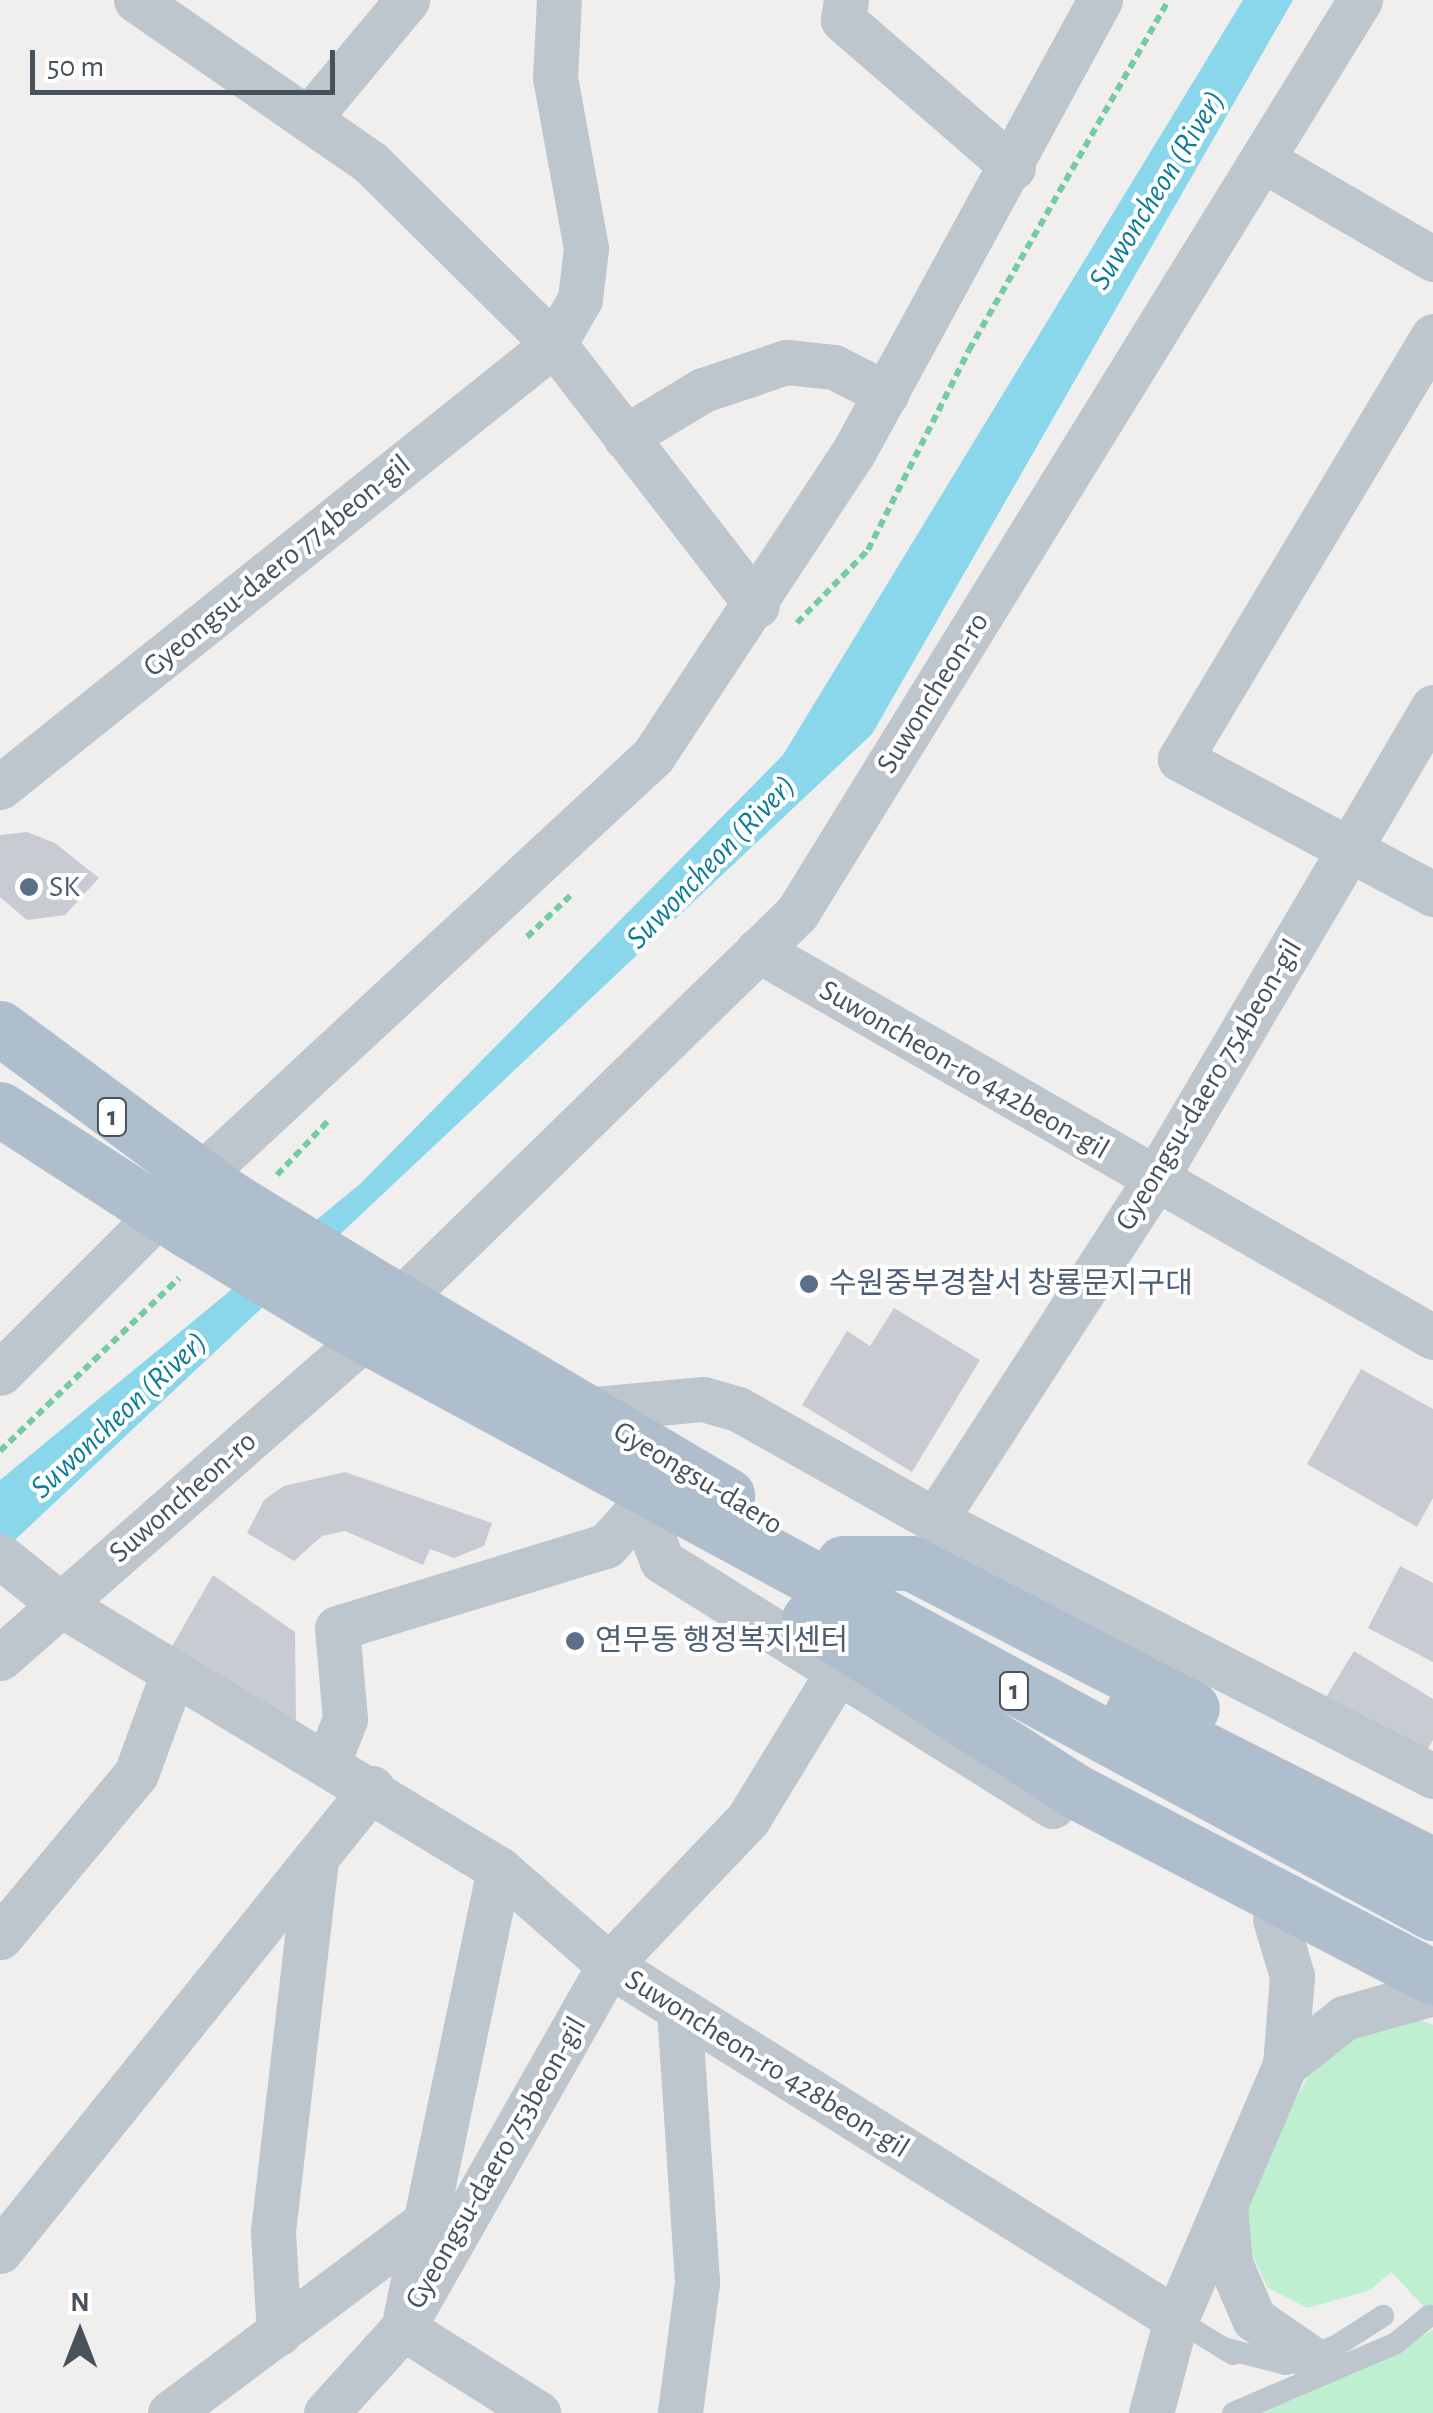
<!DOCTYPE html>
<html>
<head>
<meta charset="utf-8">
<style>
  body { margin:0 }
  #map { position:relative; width:1433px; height:2413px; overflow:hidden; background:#f1eeee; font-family:"Alegreya Sans","Noto Sans KR",sans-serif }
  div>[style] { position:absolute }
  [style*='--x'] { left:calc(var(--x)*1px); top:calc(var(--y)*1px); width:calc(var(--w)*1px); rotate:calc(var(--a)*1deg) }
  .green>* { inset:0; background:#bdefd0 }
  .water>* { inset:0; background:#8ad7eb }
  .building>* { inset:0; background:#c8cbd1 }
  .path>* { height:6px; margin-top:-3px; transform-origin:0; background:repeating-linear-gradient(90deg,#75cca2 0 8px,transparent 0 13px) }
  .lane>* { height:22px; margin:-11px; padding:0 11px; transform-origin:11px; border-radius:11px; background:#bdc6cd }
  .street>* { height:45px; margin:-22.5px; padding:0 22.5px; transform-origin:22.5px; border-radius:22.5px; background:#bdc6cd }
  .primary>* { height:55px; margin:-27.5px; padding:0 27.5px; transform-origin:27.5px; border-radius:27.5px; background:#aebecd }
  .primary-bridge>* { height:55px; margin:-27.5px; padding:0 27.5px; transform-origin:27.5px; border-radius:27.5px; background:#aebecd }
  .dots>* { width:28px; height:28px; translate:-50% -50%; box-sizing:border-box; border:5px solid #fff; border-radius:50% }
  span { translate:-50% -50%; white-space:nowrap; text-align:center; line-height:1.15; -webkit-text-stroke:8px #fff; paint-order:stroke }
  .shield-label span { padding:2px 8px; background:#fff; border:2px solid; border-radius:8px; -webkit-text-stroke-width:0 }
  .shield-label { font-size:28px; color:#47525c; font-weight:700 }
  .street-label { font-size:30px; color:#47525c }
  .service-label { font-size:30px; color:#4e5e75 }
  .left { translate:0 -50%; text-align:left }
  .water-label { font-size:32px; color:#0d7c99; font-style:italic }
  .north { position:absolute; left:30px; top:2283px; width:100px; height:100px; -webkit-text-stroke:8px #fff; paint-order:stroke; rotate:0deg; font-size:28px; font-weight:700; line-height:40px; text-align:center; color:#47525c }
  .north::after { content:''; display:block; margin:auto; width:35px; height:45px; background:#47525c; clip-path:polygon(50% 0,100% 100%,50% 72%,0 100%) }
  .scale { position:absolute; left:30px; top:50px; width:305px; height:45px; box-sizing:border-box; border:5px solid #47525c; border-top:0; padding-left:12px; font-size:30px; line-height:35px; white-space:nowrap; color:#47525c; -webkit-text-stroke:8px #fff; paint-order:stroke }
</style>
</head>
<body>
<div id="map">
  <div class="green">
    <div style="clip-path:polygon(1414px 2018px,1433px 2025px,1433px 2316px,1391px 2272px,1370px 2290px,1307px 2308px,1268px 2288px,1244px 2237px,1243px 2194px,1327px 2042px)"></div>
    <div style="clip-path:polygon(1433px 2330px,1433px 2413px,1248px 2413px,1357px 2372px)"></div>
  </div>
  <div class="water">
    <div style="clip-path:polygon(1243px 0,1293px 0,872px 734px,0 1554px,0 1480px,360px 1184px,783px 755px)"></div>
  </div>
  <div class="building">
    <div style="clip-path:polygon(27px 832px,55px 843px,99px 878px,65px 915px,27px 920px,0 897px,0 835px)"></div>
    <div style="clip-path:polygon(894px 1308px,980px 1360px,912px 1472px,802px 1405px,847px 1331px,870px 1346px)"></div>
    <div style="clip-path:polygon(1361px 1369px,1433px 1409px,1433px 1498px,1417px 1527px,1307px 1464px)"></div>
    <div style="clip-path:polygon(345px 1472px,492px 1523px,484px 1546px,454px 1558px,430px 1549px,423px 1565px,345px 1531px,322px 1536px,294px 1561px,247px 1533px,264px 1500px,284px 1486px)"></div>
    <div style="clip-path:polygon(1400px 1566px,1433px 1583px,1433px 1662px,1368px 1628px)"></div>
    <div style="clip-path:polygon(213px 1575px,295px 1632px,296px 1722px,171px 1648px)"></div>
    <div style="clip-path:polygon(1354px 1651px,1433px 1699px,1433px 1740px,1420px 1761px,1323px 1702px)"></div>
  </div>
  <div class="path">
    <div style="--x:797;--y:623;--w:102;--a:-45.8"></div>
    <div style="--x:868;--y:550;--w:224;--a:-63.2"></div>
    <div style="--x:969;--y:350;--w:403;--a:-60.3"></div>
    <div style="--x:527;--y:937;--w:62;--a:-43.7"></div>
    <div style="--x:277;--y:1175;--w:77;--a:-46.6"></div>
    <div style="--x:0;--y:1451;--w:249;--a:-44"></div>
  </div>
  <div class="lane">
    <div style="--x:1176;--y:2319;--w:67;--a:31.6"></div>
    <div style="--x:1223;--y:2348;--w:65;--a:14.3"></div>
    <div style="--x:1286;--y:2364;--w:53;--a:-19.8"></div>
    <div style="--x:1336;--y:2346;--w:56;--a:-32.6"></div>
    <div style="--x:1233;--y:2413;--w:177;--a:-23.2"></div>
    <div style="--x:1396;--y:2343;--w:43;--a:-39.3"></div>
  </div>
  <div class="street">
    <div style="--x:136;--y:0;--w:285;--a:34.7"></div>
    <div style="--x:370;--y:162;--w:259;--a:44.7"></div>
    <div style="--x:554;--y:344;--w:331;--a:52.2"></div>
    <div style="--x:846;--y:0;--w:20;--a:99"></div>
    <div style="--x:843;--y:20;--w:225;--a:40.9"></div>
    <div style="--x:308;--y:119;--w:155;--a:-50.2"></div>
    <div style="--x:1263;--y:160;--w:197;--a:30.2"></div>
    <div style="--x:1433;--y:336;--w:493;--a:120.9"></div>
    <div style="--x:1180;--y:759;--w:287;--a:28.1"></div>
    <div style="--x:625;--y:437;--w:91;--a:-31.1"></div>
    <div style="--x:703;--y:390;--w:88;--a:-18.6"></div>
    <div style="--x:786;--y:362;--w:48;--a:5.9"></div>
    <div style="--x:834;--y:367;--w:59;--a:27"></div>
    <div style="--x:0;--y:787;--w:709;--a:-38.65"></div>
    <div style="--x:554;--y:344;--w:52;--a:-60"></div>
    <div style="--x:580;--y:299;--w:51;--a:-83.3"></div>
    <div style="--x:586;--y:248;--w:173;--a:-100.3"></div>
    <div style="--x:555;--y:78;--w:78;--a:-87.1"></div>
    <div style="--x:758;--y:950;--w:778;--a:29.83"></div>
    <div style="--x:199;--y:1177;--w:619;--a:-42.84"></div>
    <div style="--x:653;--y:756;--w:363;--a:-56.6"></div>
    <div style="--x:853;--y:453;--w:516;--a:-61.4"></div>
    <div style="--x:399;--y:1301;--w:556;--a:-44.27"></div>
    <div style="--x:797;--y:913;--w:1073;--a:-58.34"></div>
    <div style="--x:0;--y:1373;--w:226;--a:-45"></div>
    <div style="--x:584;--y:1410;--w:120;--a:-5.3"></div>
    <div style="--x:703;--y:1399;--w:36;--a:16"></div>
    <div style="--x:738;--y:1409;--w:226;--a:29.4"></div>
    <div style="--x:935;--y:1520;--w:560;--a:27.21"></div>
    <div style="--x:935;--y:1520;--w:404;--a:-57.1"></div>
    <div style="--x:1154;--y:1181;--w:550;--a:-59.52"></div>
    <div style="--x:649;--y:1526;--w:37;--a:70"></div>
    <div style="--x:662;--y:1561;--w:461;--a:32.1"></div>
    <div style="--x:0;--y:1556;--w:77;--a:38.7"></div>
    <div style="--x:60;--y:1604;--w:513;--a:31.12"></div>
    <div style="--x:499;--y:1869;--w:146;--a:41.1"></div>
    <div style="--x:609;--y:1965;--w:668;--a:31.98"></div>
    <div style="--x:0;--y:1658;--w:487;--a:-41.3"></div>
    <div style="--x:329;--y:1760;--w:44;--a:-68.7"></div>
    <div style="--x:345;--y:1719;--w:91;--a:-95"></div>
    <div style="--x:337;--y:1628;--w:281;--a:-17"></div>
    <div style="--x:606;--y:1546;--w:40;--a:-48"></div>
    <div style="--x:499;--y:1869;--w:469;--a:101.8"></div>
    <div style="--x:403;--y:2328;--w:160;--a:32.2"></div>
    <div style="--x:0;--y:1937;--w:212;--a:-50.2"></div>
    <div style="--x:136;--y:1774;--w:108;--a:-69.9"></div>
    <div style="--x:679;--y:2010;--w:274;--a:86.2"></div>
    <div style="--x:697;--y:2283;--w:131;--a:97.5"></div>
    <div style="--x:1285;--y:2065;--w:75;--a:-38.5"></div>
    <div style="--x:1344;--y:2018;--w:85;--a:-15.7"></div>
    <div style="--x:1225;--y:2207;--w:56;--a:84.9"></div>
    <div style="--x:1230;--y:2263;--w:61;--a:66.8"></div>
    <div style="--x:1254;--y:2319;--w:65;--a:34.4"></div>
    <div style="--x:0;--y:2251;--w:594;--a:-51.22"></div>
    <div style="--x:279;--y:2333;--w:102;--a:-93.4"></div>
    <div style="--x:273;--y:2231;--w:373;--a:-83.4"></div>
    <div style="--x:170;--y:2413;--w:311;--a:-36.8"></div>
    <div style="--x:326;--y:2413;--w:115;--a:-47.8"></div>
    <div style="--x:403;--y:2328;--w:417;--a:-60.4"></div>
    <div style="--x:609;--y:1965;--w:202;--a:-46.4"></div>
    <div style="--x:748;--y:1819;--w:175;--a:-58.6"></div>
    <div style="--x:1151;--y:2413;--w:97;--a:-75.1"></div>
    <div style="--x:1176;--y:2319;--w:276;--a:-66.8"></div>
    <div style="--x:1285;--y:2065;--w:89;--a:-85.5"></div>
    <div style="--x:1292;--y:1976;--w:59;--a:-106.6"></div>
  </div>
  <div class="primary">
    <div style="--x:0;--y:1028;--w:286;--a:36.5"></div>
    <div style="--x:0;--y:1109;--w:223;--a:32.9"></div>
    <div style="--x:382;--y:1291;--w:401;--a:30.6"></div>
    <div style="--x:343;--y:1324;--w:1239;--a:28.39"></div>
    <div style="--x:843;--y:1563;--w:68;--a:0"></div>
    <div style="--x:911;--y:1563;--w:316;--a:27.3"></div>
    <div style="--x:809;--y:1619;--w:317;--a:32.9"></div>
    <div style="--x:1075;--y:1791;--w:403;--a:27.5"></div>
    <div style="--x:1132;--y:1713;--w:337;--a:26.8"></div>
  </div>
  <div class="primary-bridge">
    <div style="--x:230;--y:1198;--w:178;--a:31.5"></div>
    <div style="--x:187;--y:1230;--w:182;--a:31.1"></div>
  </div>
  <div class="dots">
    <div style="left:29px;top:887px;background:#5c6f8a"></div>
    <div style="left:809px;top:1284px;background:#5c6f8a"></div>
    <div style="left:575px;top:1641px;background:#5c6f8a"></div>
  </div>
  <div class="shield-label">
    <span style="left:112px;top:1117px">1</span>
    <span style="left:1014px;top:1691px">1</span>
  </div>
  <div class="street-label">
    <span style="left:277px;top:566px;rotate:-39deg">Gyeongsu-daero 774beon-gil</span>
    <span style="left:933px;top:693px;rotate:-58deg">Suwoncheon-ro</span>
    <span style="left:964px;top:1070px;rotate:30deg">Suwoncheon-ro 442beon-gil</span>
    <span style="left:1209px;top:1085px;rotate:-59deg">Gyeongsu-daero 754beon-gil</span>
    <span style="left:698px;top:1478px;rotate:31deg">Gyeongsu-daero</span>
    <span style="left:183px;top:1497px;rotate:-41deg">Suwoncheon-ro</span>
    <span style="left:767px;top:2064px;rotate:32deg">Suwoncheon-ro 428beon-gil</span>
    <span style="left:496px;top:2163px;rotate:-60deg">Gyeongsu-daero 753beon-gil</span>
  </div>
  <div class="service-label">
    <span class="left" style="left:49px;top:887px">SK</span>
    <span class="left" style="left:829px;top:1284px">수원중부경찰서 창룡문지구대</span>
    <span class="left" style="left:595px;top:1641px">연무동 행정복지센터</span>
  </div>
  <div class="water-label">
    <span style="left:1157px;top:190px;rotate:-58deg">Suwoncheon (River)</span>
    <span style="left:711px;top:862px;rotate:-46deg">Suwoncheon (River)</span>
    <span style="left:119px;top:1415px;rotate:-43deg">Suwoncheon (River)</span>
  </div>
  <div class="north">N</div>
  <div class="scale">50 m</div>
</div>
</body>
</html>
